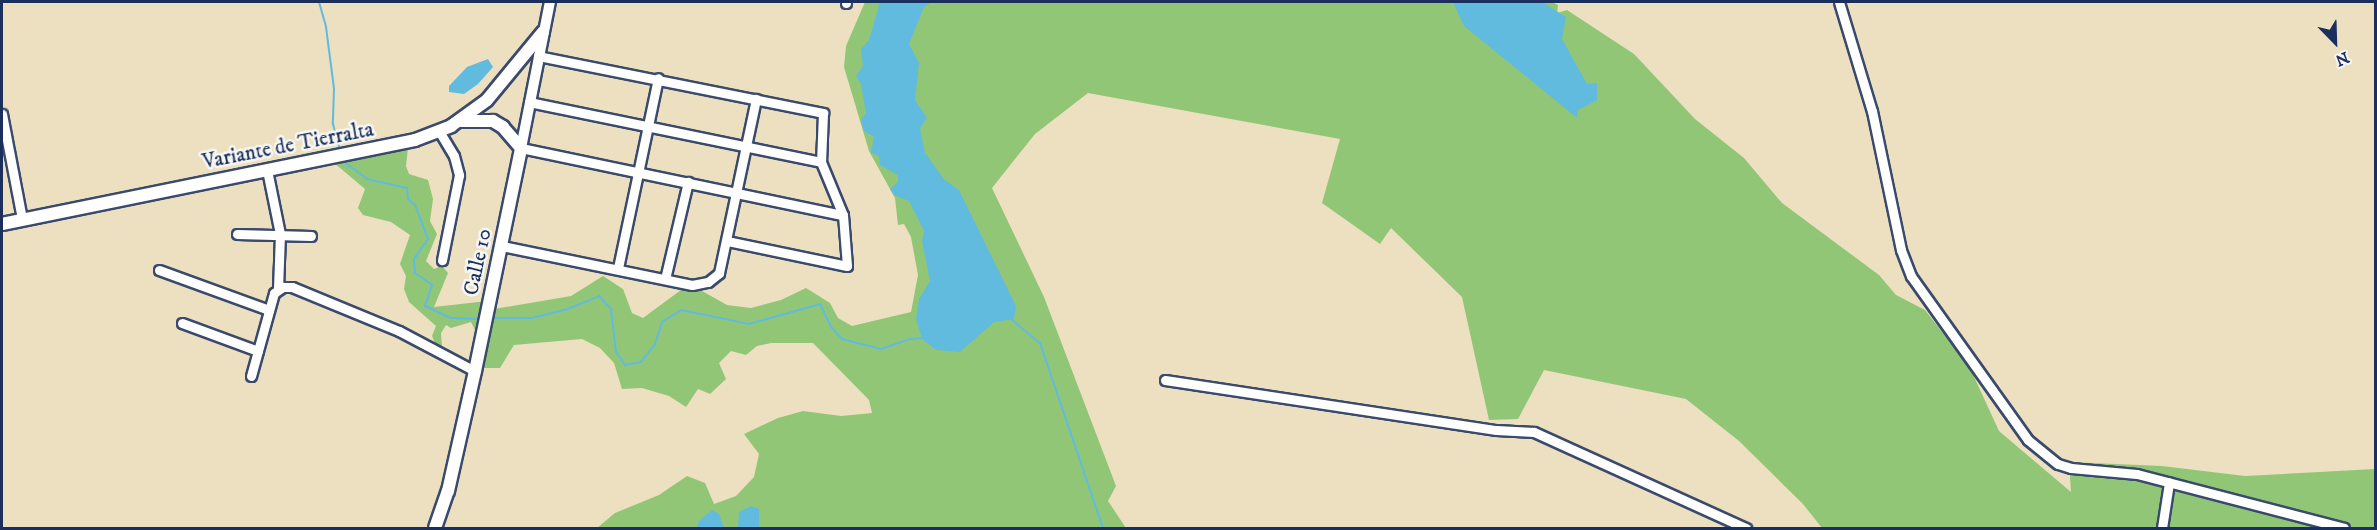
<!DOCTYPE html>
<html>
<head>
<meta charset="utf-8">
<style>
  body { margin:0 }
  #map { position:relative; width:2377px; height:530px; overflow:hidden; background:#ece0c0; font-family:"IM FELL DW Pica",serif }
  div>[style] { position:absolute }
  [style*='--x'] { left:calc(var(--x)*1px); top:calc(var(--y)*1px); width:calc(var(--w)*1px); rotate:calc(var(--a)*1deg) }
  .green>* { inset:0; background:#92c677 }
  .water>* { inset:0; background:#60bbde }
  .stream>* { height:2px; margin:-1px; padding:0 1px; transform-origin:1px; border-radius:1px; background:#60bbde }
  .roads { filter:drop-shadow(2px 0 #3a4a6d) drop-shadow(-2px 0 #3a4a6d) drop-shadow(0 2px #3a4a6d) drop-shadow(0 -2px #3a4a6d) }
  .minor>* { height:9px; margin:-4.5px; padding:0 4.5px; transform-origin:4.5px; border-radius:4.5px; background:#fff }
  .tertiary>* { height:10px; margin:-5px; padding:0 5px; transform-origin:5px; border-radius:5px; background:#fff }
  .secondary>* { height:12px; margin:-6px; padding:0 6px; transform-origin:6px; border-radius:6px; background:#fff }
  span { translate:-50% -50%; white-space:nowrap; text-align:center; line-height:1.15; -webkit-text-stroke:5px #f6f6f2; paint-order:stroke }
  .street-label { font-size:21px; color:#1b2f5e }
  .frame { position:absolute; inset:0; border:3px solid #1b2f5e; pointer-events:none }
  .north { position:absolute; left:2305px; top:12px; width:60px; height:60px; -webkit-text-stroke:4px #f6f6f2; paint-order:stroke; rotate:157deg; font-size:16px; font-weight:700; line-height:24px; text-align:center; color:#1b2f5e }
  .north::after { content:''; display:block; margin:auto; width:21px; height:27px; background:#1b2f5e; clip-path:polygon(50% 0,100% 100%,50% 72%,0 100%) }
</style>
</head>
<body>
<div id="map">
  <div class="green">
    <div style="clip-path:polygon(865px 2px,1552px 2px,1558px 5px,1557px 13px,1567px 10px,1634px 54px,1695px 119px,1744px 158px,1782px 203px,1879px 275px,1896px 295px,1925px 310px,1970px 368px,1999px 431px,2071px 492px,2069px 462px,2162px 466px,2245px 476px,2375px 469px,2375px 528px,1822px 528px,1803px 504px,1739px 441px,1686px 399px,1544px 370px,1518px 419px,1489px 420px,1462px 297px,1391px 228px,1380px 244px,1322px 203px,1340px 139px,1088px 93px,1035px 134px,992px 188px,1044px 297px,1116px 486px,1108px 501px,1126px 528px,597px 528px,615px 513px,659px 495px,687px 476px,705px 483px,714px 504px,736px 496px,754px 477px,759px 454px,744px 434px,778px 418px,803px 411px,841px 416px,872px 413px,869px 400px,813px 343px,771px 343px,757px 346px,746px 355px,731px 351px,719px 363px,726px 379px,710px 394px,698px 389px,686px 407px,669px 396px,642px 388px,622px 389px,614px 363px,600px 348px,582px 339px,514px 345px,500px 368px,482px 368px,494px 309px,571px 296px,603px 276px,623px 289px,632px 313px,643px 318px,685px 287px,695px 287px,727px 305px,751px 308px,781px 300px,806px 288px,830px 303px,838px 318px,852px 326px,911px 312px,918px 275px,911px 237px,904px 224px,898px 225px,895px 198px,869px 151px,844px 67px,846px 46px)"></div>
    <div style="clip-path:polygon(408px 148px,406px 166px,409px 174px,428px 180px,433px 199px,430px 221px,437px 234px,426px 261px,434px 269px,442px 266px,448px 273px,434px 307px,487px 301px,475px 330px,471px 322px,451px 328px,446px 325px,441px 333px,442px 347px,437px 348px,432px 336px,436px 326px,409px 302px,404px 289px,406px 276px,400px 264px,410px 235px,391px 222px,363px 215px,358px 208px,365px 189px,333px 162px)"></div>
  </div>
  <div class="water">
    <div style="clip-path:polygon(880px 2px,932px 2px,924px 7px,909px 44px,919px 63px,915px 100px,927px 118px,920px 128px,925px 153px,944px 179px,959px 190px,1016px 306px,1014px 319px,994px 322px,960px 352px,936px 350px,922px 339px,916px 319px,919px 299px,930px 281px,922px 241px,924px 231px,909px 201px,894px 195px,890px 189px,898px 182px,898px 175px,880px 165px,879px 156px,871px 153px,874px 137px,864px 131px,861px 120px,866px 113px,861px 84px,856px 76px,863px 66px,861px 49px,869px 40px)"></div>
    <div style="clip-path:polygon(1453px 2px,1542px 2px,1566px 17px,1562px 39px,1587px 84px,1597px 83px,1597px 100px,1578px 110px,1577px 118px,1464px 26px)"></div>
    <div style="clip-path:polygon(488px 59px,493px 67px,478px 84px,464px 94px,449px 92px,449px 86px,467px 67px)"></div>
    <div style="clip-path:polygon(751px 506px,759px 509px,759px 528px,738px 528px,739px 512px)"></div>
    <div style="clip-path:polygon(712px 510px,719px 514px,724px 528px,697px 528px,699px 521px)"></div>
  </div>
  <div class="stream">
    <div style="--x:319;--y:2;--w:26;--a:74"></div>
    <div style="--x:326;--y:27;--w:63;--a:82.6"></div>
    <div style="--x:334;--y:89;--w:35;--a:92"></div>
    <div style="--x:333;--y:124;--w:24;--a:75"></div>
    <div style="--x:344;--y:162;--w:29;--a:36"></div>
    <div style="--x:367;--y:179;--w:41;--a:12.7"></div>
    <div style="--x:407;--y:188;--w:11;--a:85"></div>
    <div style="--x:408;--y:199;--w:9;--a:41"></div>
    <div style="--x:415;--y:205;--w:36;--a:69"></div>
    <div style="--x:428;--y:239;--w:24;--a:125"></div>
    <div style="--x:414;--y:259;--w:14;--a:86"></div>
    <div style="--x:415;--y:273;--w:21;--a:35"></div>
    <div style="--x:432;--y:285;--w:22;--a:108"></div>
    <div style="--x:425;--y:306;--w:29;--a:25"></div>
    <div style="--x:451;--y:318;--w:29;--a:2"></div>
    <div style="--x:493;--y:318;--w:39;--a:0"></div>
    <div style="--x:532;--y:318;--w:34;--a:-14"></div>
    <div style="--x:565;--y:310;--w:37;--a:-22"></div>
    <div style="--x:599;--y:296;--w:18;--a:47"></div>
    <div style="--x:611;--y:309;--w:43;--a:83.4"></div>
    <div style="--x:616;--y:352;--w:16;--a:55"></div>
    <div style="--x:625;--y:365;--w:16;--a:-11"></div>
    <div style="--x:641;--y:362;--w:23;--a:-52"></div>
    <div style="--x:655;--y:344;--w:23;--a:-72"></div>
    <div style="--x:662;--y:322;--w:22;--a:-32"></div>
    <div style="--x:681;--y:310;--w:69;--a:11.6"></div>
    <div style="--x:749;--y:324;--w:74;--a:-15.7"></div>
    <div style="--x:820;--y:304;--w:25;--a:64"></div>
    <div style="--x:831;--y:327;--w:16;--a:47"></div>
    <div style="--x:842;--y:339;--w:40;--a:14.4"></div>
    <div style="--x:881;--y:349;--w:31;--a:-19"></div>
    <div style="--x:910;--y:339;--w:13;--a:-4"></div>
    <div style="--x:1011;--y:319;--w:38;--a:40"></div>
    <div style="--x:1040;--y:343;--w:195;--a:71.2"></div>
  </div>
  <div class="roads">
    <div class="minor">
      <div style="--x:1839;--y:2;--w:114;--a:73.2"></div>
      <div style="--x:1872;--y:111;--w:142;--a:78.2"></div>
      <div style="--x:1901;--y:250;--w:28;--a:69"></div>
      <div style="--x:1911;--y:276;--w:201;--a:54.5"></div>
      <div style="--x:2028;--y:440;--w:38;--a:39"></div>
      <div style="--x:2058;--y:464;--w:14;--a:17"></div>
      <div style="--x:2071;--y:468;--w:66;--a:5.2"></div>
      <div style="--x:2137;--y:474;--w:214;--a:14.6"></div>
      <div style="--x:846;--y:3;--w:1;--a:-90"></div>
      <div style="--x:538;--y:56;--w:291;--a:11.3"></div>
      <div style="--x:823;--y:113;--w:49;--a:92.3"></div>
      <div style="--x:821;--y:162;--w:57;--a:67.5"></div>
      <div style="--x:843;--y:215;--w:51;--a:85.5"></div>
      <div style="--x:847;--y:266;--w:123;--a:-168.2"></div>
      <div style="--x:529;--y:102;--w:298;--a:11.6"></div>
      <div style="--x:2;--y:114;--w:107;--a:79.2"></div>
      <div style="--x:439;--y:131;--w:29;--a:59"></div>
      <div style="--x:454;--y:156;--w:20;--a:75"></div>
      <div style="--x:459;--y:175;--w:87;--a:101.3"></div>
      <div style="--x:521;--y:148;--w:329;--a:11.8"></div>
      <div style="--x:267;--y:170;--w:65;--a:78.5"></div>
      <div style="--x:280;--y:234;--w:55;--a:92.1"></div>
      <div style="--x:237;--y:234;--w:74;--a:1.5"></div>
      <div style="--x:502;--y:246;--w:194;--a:11.6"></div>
      <div style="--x:692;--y:285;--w:16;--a:-11"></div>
      <div style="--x:708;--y:282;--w:14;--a:-39"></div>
      <div style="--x:719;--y:273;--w:178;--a:-78"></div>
      <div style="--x:618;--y:268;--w:194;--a:-78.1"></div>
      <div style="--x:159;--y:270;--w:117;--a:20"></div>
      <div style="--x:665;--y:279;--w:100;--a:-76.7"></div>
      <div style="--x:182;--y:323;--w:81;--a:20.2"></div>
      <div style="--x:251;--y:376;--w:86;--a:-74.5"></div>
      <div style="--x:274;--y:293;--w:11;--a:-34"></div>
      <div style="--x:283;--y:287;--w:9;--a:0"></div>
      <div style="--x:292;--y:287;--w:116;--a:22.4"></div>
      <div style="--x:399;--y:331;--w:86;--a:27.8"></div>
      <div style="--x:1165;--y:380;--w:335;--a:8.6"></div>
      <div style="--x:1496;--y:430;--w:38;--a:3"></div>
      <div style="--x:1534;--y:432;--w:233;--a:24.4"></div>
      <div style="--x:2162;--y:528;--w:46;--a:-81.2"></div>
    </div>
    <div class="tertiary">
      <div style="--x:521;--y:148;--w:149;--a:-78.8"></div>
    </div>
    <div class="secondary">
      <div style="--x:2;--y:224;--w:421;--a:-11.5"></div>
      <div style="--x:415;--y:140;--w:39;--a:-21"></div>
      <div style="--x:451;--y:126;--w:44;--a:-35.8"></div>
      <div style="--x:487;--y:100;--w:88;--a:-50.5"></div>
      <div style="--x:435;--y:528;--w:39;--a:-71"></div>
      <div style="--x:448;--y:491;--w:123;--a:-77.3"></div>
      <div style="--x:475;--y:371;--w:228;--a:-78.3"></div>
      <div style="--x:521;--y:148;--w:28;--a:-131"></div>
      <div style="--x:503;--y:127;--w:12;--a:-149"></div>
      <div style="--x:493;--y:121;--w:32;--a:180"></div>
    </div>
  </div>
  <div class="street-label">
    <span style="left:288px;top:146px;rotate:-11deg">Variante de Tierralta</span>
    <span style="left:478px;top:262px;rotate:-78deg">Calle 10</span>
  </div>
  <div class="frame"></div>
  <div class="north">N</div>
</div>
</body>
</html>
